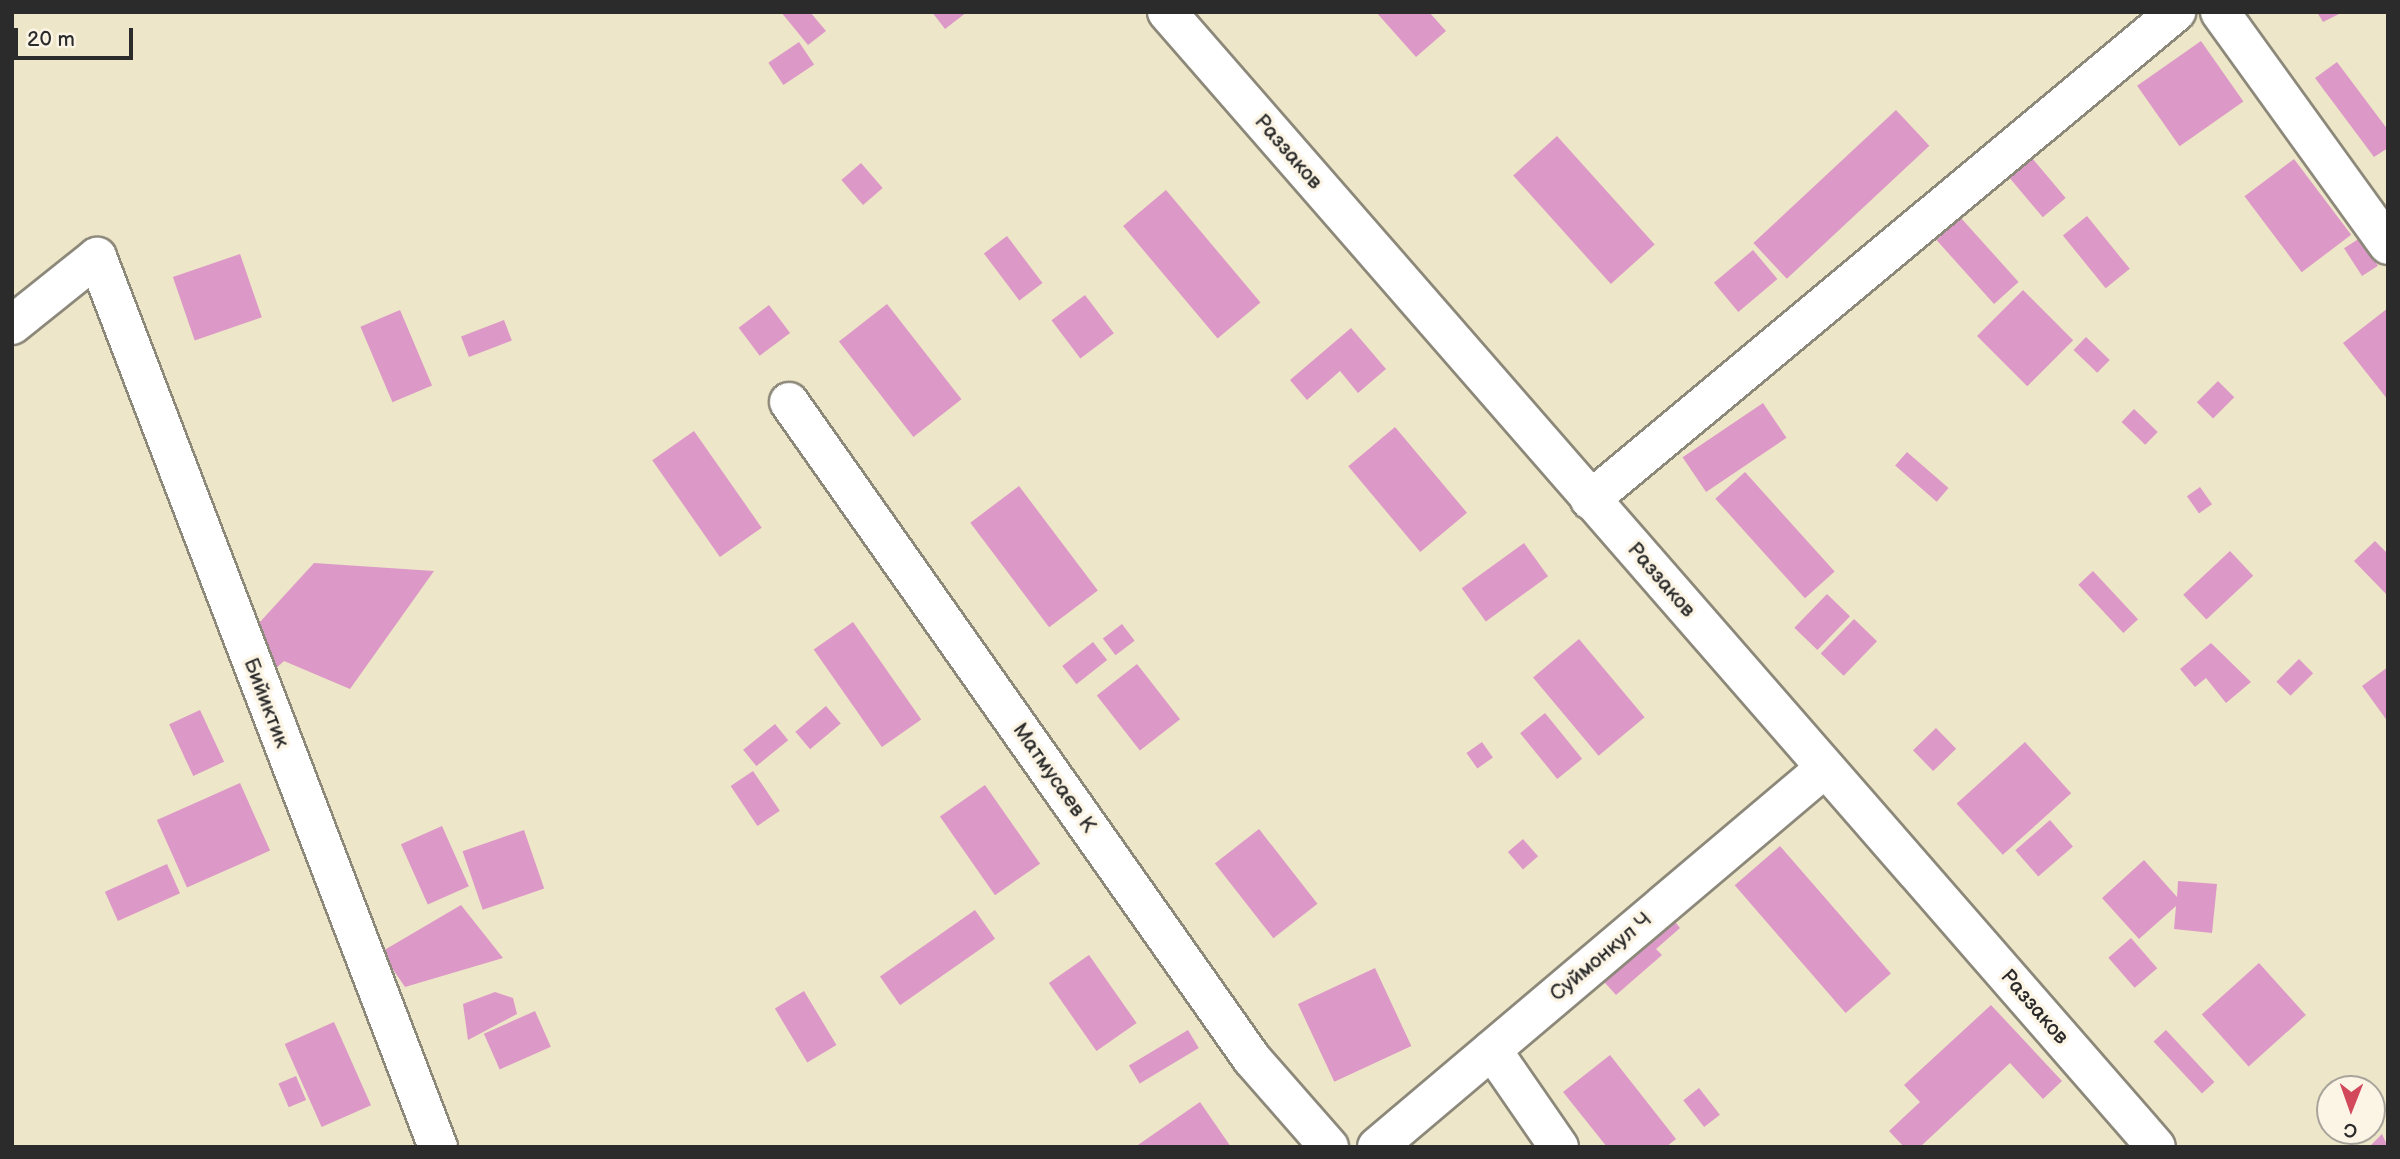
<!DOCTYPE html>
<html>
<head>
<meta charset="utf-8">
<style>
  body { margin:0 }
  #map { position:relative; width:2400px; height:1159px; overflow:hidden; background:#eee6c8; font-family:"Balsamiq Sans",sans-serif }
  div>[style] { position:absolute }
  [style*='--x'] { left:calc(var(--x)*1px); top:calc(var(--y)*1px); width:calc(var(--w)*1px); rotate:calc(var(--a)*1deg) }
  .building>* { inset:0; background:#dc99c7; transform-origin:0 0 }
  .roads { filter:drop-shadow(2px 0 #8c887a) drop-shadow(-2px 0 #8c887a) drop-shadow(0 2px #8c887a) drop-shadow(0 -2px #8c887a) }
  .minor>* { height:38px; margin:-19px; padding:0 19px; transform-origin:19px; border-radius:19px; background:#fff }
  .major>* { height:38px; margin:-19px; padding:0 19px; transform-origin:19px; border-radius:19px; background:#fff }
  span { translate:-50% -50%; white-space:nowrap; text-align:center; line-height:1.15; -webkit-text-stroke:7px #fcf5e5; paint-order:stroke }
  .street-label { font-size:21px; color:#2b2b2b }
  .frame { position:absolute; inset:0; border:14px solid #2b2b2b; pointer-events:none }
  .north { position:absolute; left:2316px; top:1075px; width:70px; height:70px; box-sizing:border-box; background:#fcf5e5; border:2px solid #a8a49b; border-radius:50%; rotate:181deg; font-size:19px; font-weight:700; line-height:28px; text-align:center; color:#2b2b2b }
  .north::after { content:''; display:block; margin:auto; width:24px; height:32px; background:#d1495b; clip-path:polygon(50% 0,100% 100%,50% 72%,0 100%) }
  .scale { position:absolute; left:14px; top:28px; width:119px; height:32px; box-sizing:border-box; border:4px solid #2b2b2b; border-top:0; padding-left:9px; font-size:21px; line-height:24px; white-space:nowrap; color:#2b2b2b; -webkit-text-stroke:5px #fcf5e5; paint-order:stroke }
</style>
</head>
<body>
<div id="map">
  <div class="building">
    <div style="clip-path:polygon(781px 12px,810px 12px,826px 31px,808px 45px)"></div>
    <div style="clip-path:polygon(932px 12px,967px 12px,945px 29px)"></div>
    <div style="clip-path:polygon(1376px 12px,1429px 12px,1446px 31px,1416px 57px)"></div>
    <div style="clip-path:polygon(2317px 12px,2343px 12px,2323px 22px)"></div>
    <div style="left:2201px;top:41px;width:74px;height:78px;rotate:55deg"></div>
    <div style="left:799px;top:42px;width:27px;height:37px;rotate:56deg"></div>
    <div style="clip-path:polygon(2337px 62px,2388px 130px,2388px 148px,2374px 157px,2315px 78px)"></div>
    <div style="left:1896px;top:110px;width:49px;height:195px;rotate:47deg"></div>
    <div style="left:1557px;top:136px;width:146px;height:59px;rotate:48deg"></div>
    <div style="left:2022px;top:146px;width:68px;height:30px;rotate:50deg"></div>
    <div style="left:2294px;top:159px;width:95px;height:62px;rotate:53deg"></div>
    <div style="left:861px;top:163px;width:33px;height:26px;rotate:49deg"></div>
    <div style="left:1166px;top:190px;width:147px;height:56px;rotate:50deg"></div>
    <div style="left:2087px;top:216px;width:68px;height:31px;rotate:51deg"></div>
    <div style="left:1961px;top:218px;width:86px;height:33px;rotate:48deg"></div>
    <div style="left:1007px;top:236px;width:59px;height:29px;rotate:53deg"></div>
    <div style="left:2360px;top:238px;width:33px;height:19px;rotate:57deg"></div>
    <div style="left:1753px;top:250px;width:38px;height:51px;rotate:50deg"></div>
    <div style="left:240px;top:254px;width:67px;height:71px;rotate:71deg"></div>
    <div style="left:2023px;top:290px;width:71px;height:65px;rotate:45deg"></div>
    <div style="left:1085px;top:295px;width:48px;height:42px;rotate:53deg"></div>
    <div style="left:887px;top:304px;width:121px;height:61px;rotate:52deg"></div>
    <div style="left:769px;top:305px;width:35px;height:38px;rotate:53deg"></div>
    <div style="clip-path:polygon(2388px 308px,2388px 400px,2343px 343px)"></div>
    <div style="left:400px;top:310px;width:82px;height:43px;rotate:67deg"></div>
    <div style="left:504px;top:320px;width:22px;height:46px;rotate:69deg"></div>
    <div style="clip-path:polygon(1351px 328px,1386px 369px,1358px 393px,1340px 371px,1307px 400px,1290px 380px)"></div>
    <div style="left:2086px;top:337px;width:33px;height:18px;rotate:44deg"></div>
    <div style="left:2218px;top:381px;width:23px;height:30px;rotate:45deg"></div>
    <div style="left:1763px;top:403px;width:42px;height:97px;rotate:56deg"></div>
    <div style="left:2134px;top:409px;width:33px;height:18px;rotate:44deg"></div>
    <div style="left:1395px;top:427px;width:112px;height:61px;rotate:50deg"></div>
    <div style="left:694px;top:431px;width:118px;height:51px;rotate:55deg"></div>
    <div style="left:1907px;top:452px;width:55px;height:18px;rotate:41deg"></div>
    <div style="left:1745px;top:472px;width:134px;height:40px;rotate:48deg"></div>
    <div style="left:1019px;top:486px;width:131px;height:61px;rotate:53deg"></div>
    <div style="left:2200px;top:487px;width:21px;height:16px;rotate:55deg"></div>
    <div style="clip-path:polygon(2375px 541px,2388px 554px,2388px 596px,2354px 561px)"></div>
    <div style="left:1524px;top:543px;width:41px;height:77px;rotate:54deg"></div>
    <div style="left:2230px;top:551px;width:34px;height:64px;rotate:47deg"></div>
    <div style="clip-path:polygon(314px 563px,434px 571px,350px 689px,284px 661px,272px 672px,249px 634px)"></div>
    <div style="left:2093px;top:571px;width:66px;height:20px;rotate:47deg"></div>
    <div style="left:1827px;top:594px;width:32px;height:47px;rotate:44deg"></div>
    <div style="left:1854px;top:619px;width:32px;height:48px;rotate:44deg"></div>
    <div style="left:853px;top:622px;width:119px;height:48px;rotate:55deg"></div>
    <div style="left:1122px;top:624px;width:21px;height:24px;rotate:53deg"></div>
    <div style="left:1579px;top:639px;width:102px;height:60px;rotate:50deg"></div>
    <div style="left:1093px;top:642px;width:23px;height:39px;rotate:52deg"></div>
    <div style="clip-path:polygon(2211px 643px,2251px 682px,2226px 703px,2206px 678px,2195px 687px,2180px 669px)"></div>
    <div style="left:2299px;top:659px;width:20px;height:32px;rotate:45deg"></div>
    <div style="left:1137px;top:664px;width:70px;height:51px;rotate:52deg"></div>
    <div style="clip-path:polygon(2388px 667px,2388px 722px,2362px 686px)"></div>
    <div style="left:826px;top:706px;width:23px;height:40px;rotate:50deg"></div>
    <div style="left:200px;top:710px;width:57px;height:34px;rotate:65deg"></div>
    <div style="left:1545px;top:713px;width:59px;height:32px;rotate:51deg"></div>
    <div style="left:775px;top:724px;width:21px;height:41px;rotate:51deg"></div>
    <div style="left:1936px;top:728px;width:29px;height:32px;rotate:46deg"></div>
    <div style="left:1482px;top:742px;width:19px;height:19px;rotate:55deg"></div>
    <div style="left:2025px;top:742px;width:69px;height:92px;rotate:48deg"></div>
    <div style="left:753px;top:771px;width:48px;height:27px;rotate:56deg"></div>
    <div style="left:240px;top:783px;width:74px;height:91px;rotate:66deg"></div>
    <div style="left:985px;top:785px;width:96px;height:55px;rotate:55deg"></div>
    <div style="left:2050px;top:820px;width:35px;height:46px;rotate:49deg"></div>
    <div style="left:442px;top:826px;width:66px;height:45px;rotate:66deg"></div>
    <div style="left:1259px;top:829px;width:95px;height:56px;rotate:52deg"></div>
    <div style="left:524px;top:830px;width:62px;height:65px;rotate:71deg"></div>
    <div style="left:1523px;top:839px;width:23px;height:20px;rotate:49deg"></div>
    <div style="left:1780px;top:846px;width:169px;height:60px;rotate:49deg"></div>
    <div style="clip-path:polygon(2144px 860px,2177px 897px,2178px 881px,2217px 884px,2212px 933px,2174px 929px,2176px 906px,2139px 939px,2102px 898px)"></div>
    <div style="left:167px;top:864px;width:32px;height:68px;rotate:66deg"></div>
    <div style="clip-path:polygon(461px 905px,503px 958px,405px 987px,381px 952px)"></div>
    <div style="left:975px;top:910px;width:35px;height:116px;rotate:55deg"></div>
    <div style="clip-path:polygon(1667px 912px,1680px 928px,1656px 949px,1662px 955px,1616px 995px,1596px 973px)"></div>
    <div style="left:2131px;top:938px;width:40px;height:30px;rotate:49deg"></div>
    <div style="left:1089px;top:955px;width:83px;height:49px;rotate:55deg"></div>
    <div style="left:2259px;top:963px;width:70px;height:77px;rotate:48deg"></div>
    <div style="left:1375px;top:968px;width:86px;height:85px;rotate:65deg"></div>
    <div style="left:804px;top:991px;width:63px;height:34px;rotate:59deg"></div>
    <div style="clip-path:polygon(495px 992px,513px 998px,517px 1014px,468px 1040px,463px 1004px)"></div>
    <div style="clip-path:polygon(1991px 1005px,2062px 1081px,2043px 1099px,2010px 1063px,1920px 1147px,1904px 1147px,1889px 1131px,1920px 1102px,1904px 1085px)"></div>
    <div style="left:535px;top:1011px;width:39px;height:56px;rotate:66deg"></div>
    <div style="left:334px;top:1022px;width:91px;height:54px;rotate:66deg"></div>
    <div style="left:1188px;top:1030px;width:21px;height:69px;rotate:59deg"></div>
    <div style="left:2166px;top:1030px;width:71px;height:17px;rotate:47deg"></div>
    <div style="clip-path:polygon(1610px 1055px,1676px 1139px,1666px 1147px,1607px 1147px,1563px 1092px)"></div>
    <div style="left:296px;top:1076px;width:26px;height:19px;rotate:67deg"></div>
    <div style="left:1699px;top:1088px;width:34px;height:20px;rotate:52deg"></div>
    <div style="clip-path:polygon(1200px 1102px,1231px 1147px,1135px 1147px)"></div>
    <div style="clip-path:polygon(2382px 1134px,2388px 1147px,2369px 1147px)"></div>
  </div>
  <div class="roads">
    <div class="minor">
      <div style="--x:2220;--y:12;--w:287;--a:54.2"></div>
      <div style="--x:12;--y:325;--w:109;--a:-38.7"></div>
      <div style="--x:97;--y:257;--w:953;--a:69.04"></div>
      <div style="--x:789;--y:402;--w:804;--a:54.83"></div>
      <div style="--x:1252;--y:1059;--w:117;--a:48.8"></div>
      <div style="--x:1590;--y:500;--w:763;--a:-39.79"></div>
      <div style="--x:1492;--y:1050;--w:118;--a:55.4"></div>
      <div style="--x:1377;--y:1147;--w:587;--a:-40.23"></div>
    </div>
    <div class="major">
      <div style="--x:1167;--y:12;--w:1505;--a:48.93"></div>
    </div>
  </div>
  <div class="street-label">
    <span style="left:1288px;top:152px;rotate:49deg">Раззаков</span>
    <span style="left:1661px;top:580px;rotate:49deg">Раззаков</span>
    <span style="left:266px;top:703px;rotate:69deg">Бийиктик</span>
    <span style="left:1054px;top:778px;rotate:55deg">Матмусаев К</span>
    <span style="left:1601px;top:957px;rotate:-40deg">Суймонкул Ч</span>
    <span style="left:2034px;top:1007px;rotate:49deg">Раззаков</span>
  </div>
  <div class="frame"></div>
  <div class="north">С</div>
  <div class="scale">20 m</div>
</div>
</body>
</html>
